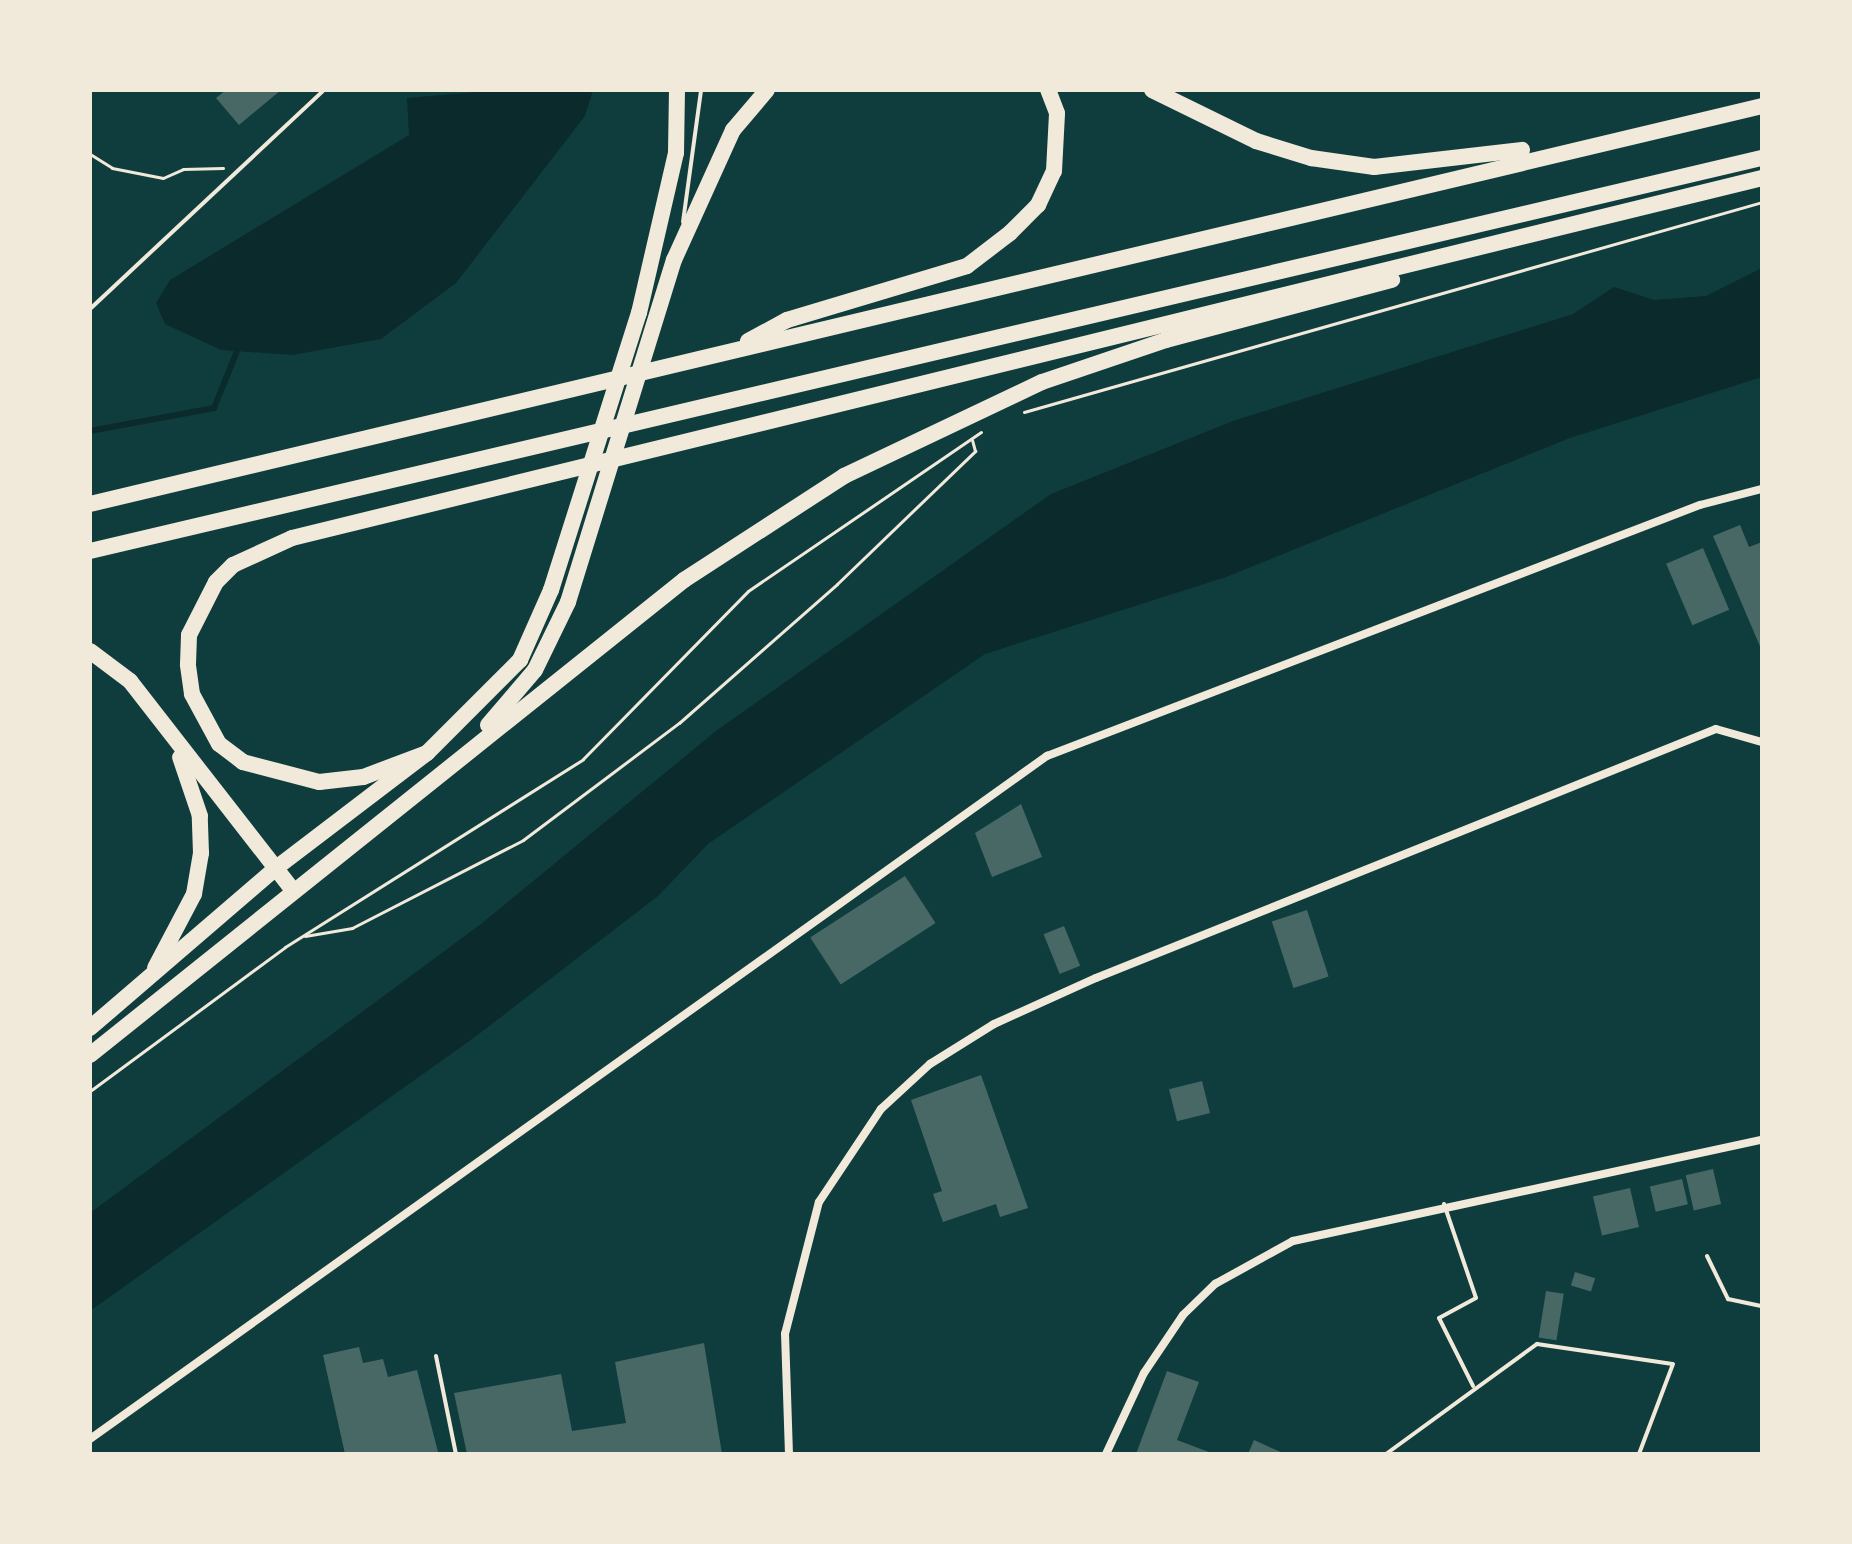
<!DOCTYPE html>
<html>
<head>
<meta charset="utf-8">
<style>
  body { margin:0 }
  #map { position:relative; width:1852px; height:1544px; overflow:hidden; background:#0f3d3e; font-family:Inter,sans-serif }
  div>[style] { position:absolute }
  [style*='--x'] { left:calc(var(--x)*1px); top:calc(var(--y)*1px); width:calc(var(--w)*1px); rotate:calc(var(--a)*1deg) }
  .water>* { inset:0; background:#0a2a2b }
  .stream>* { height:6px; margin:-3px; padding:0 3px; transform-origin:3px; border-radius:3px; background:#0a2a2b }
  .building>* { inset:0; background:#486865; transform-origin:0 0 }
  .path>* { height:3px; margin:-1.5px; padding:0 1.5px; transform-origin:1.5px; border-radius:1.5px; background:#f1e9da }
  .service>* { height:4px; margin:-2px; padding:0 2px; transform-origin:2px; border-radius:2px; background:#f1e9da }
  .minor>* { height:8px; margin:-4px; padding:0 4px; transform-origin:4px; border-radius:4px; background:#f1e9da }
  .motorway>* { height:16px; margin:-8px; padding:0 8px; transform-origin:8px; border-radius:8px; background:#f1e9da }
  span { translate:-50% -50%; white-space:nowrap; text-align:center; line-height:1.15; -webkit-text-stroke:8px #f1e9da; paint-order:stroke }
  .frame { position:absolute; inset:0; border:92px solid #f1e9da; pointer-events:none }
</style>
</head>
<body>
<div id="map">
  <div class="water">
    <div style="clip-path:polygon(501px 90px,593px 90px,585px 116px,456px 283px,381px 339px,292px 355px,221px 350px,165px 324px,156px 303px,170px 280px,409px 135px,407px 98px)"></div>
    <div style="clip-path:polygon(1762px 268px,1762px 377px,1570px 438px,1226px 577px,985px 654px,708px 844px,658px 896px,475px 1037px,90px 1311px,90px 1213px,481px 924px,716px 731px,1051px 494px,1233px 421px,1573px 314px,1614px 287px,1654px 300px,1706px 296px)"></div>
  </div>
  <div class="stream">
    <div style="--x:90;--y:431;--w:126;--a:-10.5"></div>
    <div style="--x:214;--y:408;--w:61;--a:-68"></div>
  </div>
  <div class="building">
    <div style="clip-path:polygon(226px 90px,281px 90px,239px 125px,216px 98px)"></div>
    <div style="clip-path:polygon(1740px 525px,1749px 547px,1762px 542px,1762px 651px,1713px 536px)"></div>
    <div style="left:1703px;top:548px;width:67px;height:40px;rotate:67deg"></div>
    <div style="clip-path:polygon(1021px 804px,1042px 857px,992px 877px,975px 833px)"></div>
    <div style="left:905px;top:876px;width:56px;height:113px;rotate:57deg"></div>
    <div style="left:1307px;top:910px;width:70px;height:37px;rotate:72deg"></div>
    <div style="left:1064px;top:926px;width:43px;height:22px;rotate:68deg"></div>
    <div style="clip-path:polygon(981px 1075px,1028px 1208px,1000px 1217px,996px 1204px,943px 1222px,933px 1194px,942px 1191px,911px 1100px)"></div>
    <div style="left:1202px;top:1081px;width:33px;height:34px;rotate:76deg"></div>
    <div style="left:1713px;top:1169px;width:36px;height:28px;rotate:77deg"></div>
    <div style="left:1682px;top:1179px;width:26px;height:33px;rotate:77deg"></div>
    <div style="left:1630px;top:1188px;width:40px;height:38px;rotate:77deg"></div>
    <div style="left:1575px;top:1272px;width:21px;height:14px;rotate:17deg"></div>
    <div style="left:1546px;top:1291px;width:18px;height:47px;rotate:9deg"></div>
    <div style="clip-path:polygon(704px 1343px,722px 1454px,467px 1454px,454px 1393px,561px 1374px,572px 1431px,626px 1423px,615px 1362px)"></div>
    <div style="clip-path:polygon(359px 1347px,363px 1363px,383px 1359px,388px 1377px,417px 1370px,438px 1452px,345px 1454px,323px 1355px)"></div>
    <div style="clip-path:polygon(1167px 1371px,1199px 1382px,1177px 1440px,1214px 1454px,1136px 1454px)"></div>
    <div style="clip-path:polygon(1254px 1440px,1285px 1454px,1248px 1454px)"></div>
  </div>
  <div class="path">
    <div style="--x:90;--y:154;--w:26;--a:32"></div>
    <div style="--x:112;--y:168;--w:52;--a:11.1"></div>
    <div style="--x:163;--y:178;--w:22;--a:-24"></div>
    <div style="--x:183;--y:169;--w:40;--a:-1.4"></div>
    <div style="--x:1024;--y:412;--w:767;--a:-15.88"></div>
    <div style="--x:305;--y:936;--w:48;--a:-9.7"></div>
    <div style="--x:352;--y:928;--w:192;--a:-27.2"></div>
    <div style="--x:523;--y:840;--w:195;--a:-36.9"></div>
    <div style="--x:679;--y:723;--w:210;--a:-41.3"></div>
    <div style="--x:837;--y:584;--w:192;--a:-43.9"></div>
    <div style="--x:975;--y:451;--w:11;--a:-105"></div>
    <div style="--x:90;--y:1091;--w:242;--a:-36.4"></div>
    <div style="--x:285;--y:947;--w:352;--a:-32.2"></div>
    <div style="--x:583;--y:759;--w:235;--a:-45.5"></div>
    <div style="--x:748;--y:591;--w:282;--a:-34.3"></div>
  </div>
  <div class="service">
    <div style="--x:683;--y:222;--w:133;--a:-82.2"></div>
    <div style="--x:90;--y:309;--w:320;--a:-43.1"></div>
    <div style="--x:1444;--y:1204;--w:99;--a:71.2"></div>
    <div style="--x:1476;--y:1298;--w:42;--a:151.6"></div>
    <div style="--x:1439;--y:1318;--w:76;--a:63.4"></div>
    <div style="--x:1707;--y:1256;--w:48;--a:64"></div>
    <div style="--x:1728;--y:1299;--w:35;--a:12"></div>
    <div style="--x:436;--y:1356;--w:100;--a:78.5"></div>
    <div style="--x:1386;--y:1454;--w:187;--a:-36.1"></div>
    <div style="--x:1537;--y:1344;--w:137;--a:8.4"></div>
    <div style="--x:1673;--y:1364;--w:96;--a:110.7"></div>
  </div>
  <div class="minor">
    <div style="--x:90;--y:1439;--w:1176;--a:-35.52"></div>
    <div style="--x:1047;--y:756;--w:700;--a:-21.03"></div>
    <div style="--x:1700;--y:505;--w:64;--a:-14.5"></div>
    <div style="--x:789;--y:1454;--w:120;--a:-91.9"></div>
    <div style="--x:785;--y:1334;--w:136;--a:-75.6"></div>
    <div style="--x:819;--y:1202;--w:112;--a:-56.3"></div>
    <div style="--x:881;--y:1109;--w:67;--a:-42.6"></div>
    <div style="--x:930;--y:1064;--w:75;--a:-32"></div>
    <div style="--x:994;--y:1024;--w:112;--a:-24.3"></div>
    <div style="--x:1096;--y:978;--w:668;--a:-21.88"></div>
    <div style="--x:1716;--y:729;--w:48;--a:15.8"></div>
    <div style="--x:1106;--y:1454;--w:89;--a:-64.9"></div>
    <div style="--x:1144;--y:1373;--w:70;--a:-56.1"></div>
    <div style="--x:1183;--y:1315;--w:45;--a:-44.1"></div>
    <div style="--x:1215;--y:1284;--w:89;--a:-28.9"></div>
    <div style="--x:1293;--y:1241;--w:480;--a:-12.2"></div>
  </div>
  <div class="motorway">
    <div style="--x:1152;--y:90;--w:116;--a:26.1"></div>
    <div style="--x:1256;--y:141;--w:58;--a:17.2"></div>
    <div style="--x:1311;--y:158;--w:64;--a:8.1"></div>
    <div style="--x:1374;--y:167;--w:149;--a:-6.6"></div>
    <div style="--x:748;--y:341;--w:44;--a:-28.3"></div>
    <div style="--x:787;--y:320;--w:188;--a:-16.7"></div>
    <div style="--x:967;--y:266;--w:54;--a:-37.5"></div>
    <div style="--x:1010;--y:233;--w:40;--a:-45"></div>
    <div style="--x:1038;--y:205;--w:38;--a:-65"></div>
    <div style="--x:1054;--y:171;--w:58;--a:-87"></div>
    <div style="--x:1057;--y:113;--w:25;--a:-111"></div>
    <div style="--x:90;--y:504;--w:1719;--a:-13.39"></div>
    <div style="--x:90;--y:551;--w:1718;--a:-13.23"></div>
    <div style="--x:90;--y:651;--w:50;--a:36.9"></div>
    <div style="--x:130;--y:681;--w:262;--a:52.1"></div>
    <div style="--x:488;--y:725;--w:72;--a:-49.5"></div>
    <div style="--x:535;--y:670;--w:76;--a:-64.1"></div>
    <div style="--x:568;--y:602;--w:358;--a:-72.8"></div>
    <div style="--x:674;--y:260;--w:143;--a:-65.6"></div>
    <div style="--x:733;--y:130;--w:52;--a:-49.6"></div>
    <div style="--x:427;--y:753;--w:68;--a:159.4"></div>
    <div style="--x:363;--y:777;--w:44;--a:173.5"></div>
    <div style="--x:319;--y:782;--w:79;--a:-165.3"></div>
    <div style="--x:243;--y:762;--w:30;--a:-143"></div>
    <div style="--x:219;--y:744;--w:57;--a:-118.4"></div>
    <div style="--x:192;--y:694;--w:30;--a:-98"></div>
    <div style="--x:188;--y:664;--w:29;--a:-88"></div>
    <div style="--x:189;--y:635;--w:59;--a:-63"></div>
    <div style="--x:216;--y:582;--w:24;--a:-45"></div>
    <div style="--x:233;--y:565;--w:65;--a:-24.6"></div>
    <div style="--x:292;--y:538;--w:1513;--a:-13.76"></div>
    <div style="--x:155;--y:968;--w:84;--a:-62.2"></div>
    <div style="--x:194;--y:894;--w:42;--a:-80.3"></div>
    <div style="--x:201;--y:853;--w:37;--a:-92"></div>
    <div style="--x:200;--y:816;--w:62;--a:-108.7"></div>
    <div style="--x:90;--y:1028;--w:245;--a:-40.7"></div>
    <div style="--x:276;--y:868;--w:190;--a:-37.3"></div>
    <div style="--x:427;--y:753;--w:132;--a:-45"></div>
    <div style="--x:520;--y:660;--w:77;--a:-66.1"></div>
    <div style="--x:551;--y:590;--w:291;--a:-72.4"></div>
    <div style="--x:639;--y:313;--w:164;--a:-77"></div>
    <div style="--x:676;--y:153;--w:63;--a:-89.1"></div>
    <div style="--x:90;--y:1055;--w:761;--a:-38.65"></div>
    <div style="--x:684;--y:580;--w:191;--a:-33"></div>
    <div style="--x:844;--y:476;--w:219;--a:-25.4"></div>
    <div style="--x:1042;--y:382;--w:131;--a:-18.7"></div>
    <div style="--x:1166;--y:340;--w:234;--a:-14.9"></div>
  </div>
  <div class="frame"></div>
</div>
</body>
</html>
